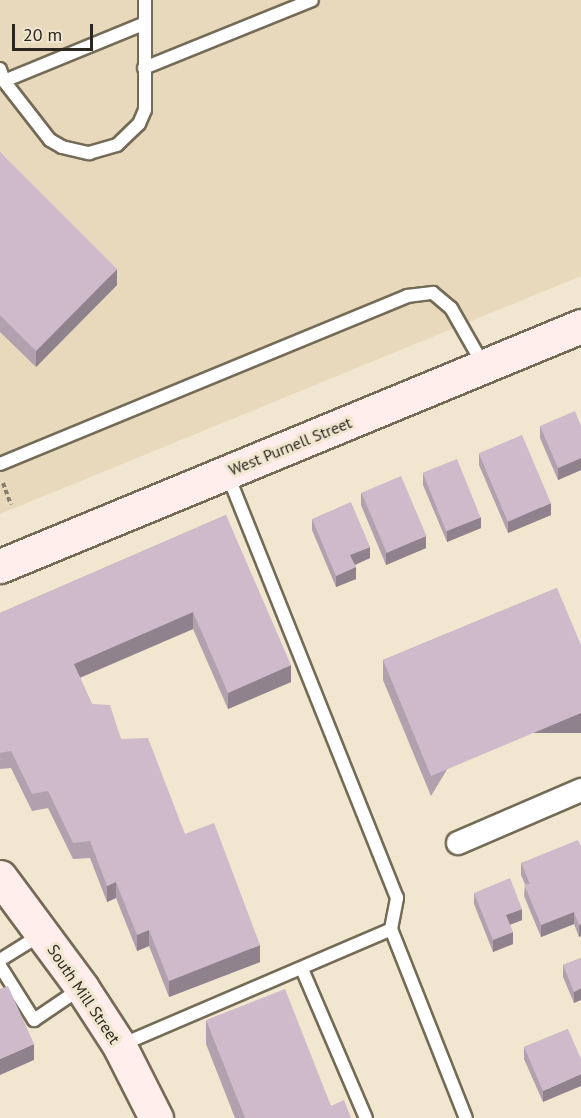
<!DOCTYPE html>
<html>
<head>
<meta charset="utf-8">
<style>
  body { margin:0 }
  #map { position:relative; width:581px; height:1118px; overflow:hidden; background:#f1e6cf; font-family:"PT Sans",sans-serif }
  div>[style] { position:absolute }
  [style*='--x'] { left:calc(var(--x)*1px); top:calc(var(--y)*1px); width:calc(var(--w)*1px); rotate:calc(var(--a)*1deg) }
  .built>* { inset:0; background:#e8d9bc }
  .path>* { height:4px; margin-top:-2px; transform-origin:0; background:repeating-linear-gradient(90deg,#857e6e 0 4.5px,transparent 0 7.5px) }
  .roads { filter:drop-shadow(2px 0 #746b57) drop-shadow(-2px 0 #746b57) drop-shadow(0 2px #746b57) drop-shadow(0 -2px #746b57) }
  .lane>* { height:12px; margin:-6px; padding:0 6px; transform-origin:6px; border-radius:6px; background:#fff }
  .street>* { height:22px; margin:-11px; padding:0 11px; transform-origin:11px; border-radius:11px; background:#fff }
  .secondary>* { height:33px; margin:-16.5px; padding:0 16.5px; transform-origin:16.5px; border-radius:16.5px; background:#ffeeeb }
  .wall>* { inset:0; background:#b1a0ae }
  .shaded-wall>* { inset:0; background:#90828d; transform-origin:0 0 }
  .building>* { inset:0; background:#cebaca; transform-origin:0 0 }
  span { translate:-50% -50%; white-space:nowrap; text-align:center; line-height:1.15; -webkit-text-stroke:6px #f1e6cf; paint-order:stroke }
  .street-label { font-size:16px; color:#2b271e }
  .scale { position:absolute; left:12px; top:24px; width:81px; height:27px; box-sizing:border-box; border:3px solid #2b271e; border-top:0; padding-left:8px; font-size:18px; line-height:21px; white-space:nowrap; color:#2b271e; -webkit-text-stroke:4px #f1e6cf; paint-order:stroke }
</style>
</head>
<body>
<div id="map">
  <div class="built">
    <div style="clip-path:polygon(0 0,581px 0,581px 276px,0 514px)"></div>
  </div>
  <div class="path">
    <div style="--x:3;--y:483;--w:23;--a:70"></div>
  </div>
  <div class="roads">
    <div class="lane">
      <div style="--x:144;--y:68;--w:181;--a:-22"></div>
      <div style="--x:0;--y:69;--w:13;--a:72"></div>
      <div style="--x:4;--y:81;--w:150;--a:-22.3"></div>
      <div style="--x:4;--y:81;--w:75;--a:52.1"></div>
      <div style="--x:50;--y:140;--w:14;--a:30"></div>
      <div style="--x:62;--y:147;--w:28;--a:13"></div>
      <div style="--x:89;--y:153;--w:29;--a:-16"></div>
      <div style="--x:117;--y:145;--w:30;--a:-44"></div>
      <div style="--x:139;--y:124;--w:15;--a:-67"></div>
      <div style="--x:145;--y:110;--w:110;--a:-90"></div>
      <div style="--x:0;--y:464;--w:440;--a:-22.4"></div>
      <div style="--x:407;--y:296;--w:26;--a:-7"></div>
      <div style="--x:433;--y:293;--w:23;--a:40"></div>
      <div style="--x:451;--y:308;--w:67;--a:60.4"></div>
      <div style="--x:391;--y:929;--w:203;--a:68.4"></div>
      <div style="--x:0;--y:960;--w:49;--a:-31.8"></div>
      <div style="--x:0;--y:966;--w:64;--a:57.8"></div>
      <div style="--x:34;--y:1020;--w:57;--a:-34.2"></div>
      <div style="--x:302;--y:969;--w:162;--a:66.8"></div>
      <div style="--x:121;--y:1045;--w:294;--a:-23.2"></div>
      <div style="--x:391;--y:929;--w:32;--a:-79"></div>
      <div style="--x:397;--y:898;--w:458;--a:-111.8"></div>
    </div>
    <div class="street">
      <div style="--x:458;--y:843;--w:134;--a:-23.3"></div>
    </div>
    <div class="secondary">
      <div style="--x:0;--y:566;--w:629;--a:-22.44"></div>
      <div style="--x:0;--y:877;--w:138;--a:53.5"></div>
      <div style="--x:82;--y:988;--w:68;--a:57"></div>
      <div style="--x:119;--y:1045;--w:82;--a:63.1"></div>
    </div>
  </div>
  <div class="wall">
    <div style="clip-path:polygon(0 152px,117px 285px,36px 367px,0 332px)"></div>
    <div style="clip-path:polygon(540px 426px,581px 426px,581px 470px,558px 480px,540px 438px)"></div>
    <div style="clip-path:polygon(479px 454px,551px 515px,508px 533px,479px 465px)"></div>
    <div style="clip-path:polygon(423px 473px,481px 528px,447px 542px,423px 485px)"></div>
    <div style="clip-path:polygon(361px 493px,426px 548px,386px 565px,361px 505px)"></div>
    <div style="clip-path:polygon(226px 515px,291px 682px,228px 709px,193px 629px,80px 678px,92px 704px,121px 739px,185px 834px,260px 962px,169px 997px,149px 946px,137px 951px,116px 898px,107px 902px,90px 858px,73px 859px,48px 808px,32px 811px,11px 768px,0 769px,0 613px)"></div>
    <div style="clip-path:polygon(312px 519px,370px 558px,355px 565px,356px 579px,336px 587px,312px 530px)"></div>
    <div style="clip-path:polygon(557px 588px,431px 796px,383px 680px,383px 660px)"></div>
    <div style="clip-path:polygon(581px 846px,581px 936px,579px 937px,574px 924px,541px 937px,524px 896px,525px 884px,521px 875px,521px 863px)"></div>
    <div style="clip-path:polygon(474px 893px,522px 920px,510px 925px,513px 944px,493px 952px,474px 904px)"></div>
    <div style="clip-path:polygon(581px 958px,574px 1003px,563px 977px,563px 965px)"></div>
    <div style="clip-path:polygon(206px 1020px,331px 1106px,351px 1118px,235px 1118px,206px 1044px)"></div>
    <div style="clip-path:polygon(568px 1029px,543px 1102px,524px 1059px,524px 1047px)"></div>
  </div>
  <div class="shaded-wall">
    <div style="clip-path:polygon(117px 269px,117px 285px,36px 367px,36px 351px)"></div>
    <div style="clip-path:polygon(581px 458px,581px 470px,558px 480px,558px 468px)"></div>
    <div style="clip-path:polygon(551px 503px,551px 515px,508px 533px,508px 522px)"></div>
    <div style="clip-path:polygon(481px 517px,481px 528px,447px 542px,447px 531px)"></div>
    <div style="clip-path:polygon(426px 536px,426px 548px,386px 565px,386px 553px)"></div>
    <div style="clip-path:polygon(370px 547px,370px 558px,350px 567px,350px 555px)"></div>
    <div style="clip-path:polygon(356px 567px,356px 579px,336px 587px,336px 576px)"></div>
    <div style="clip-path:polygon(193px 612px,193px 629px,74px 680px,74px 664px)"></div>
    <div style="clip-path:polygon(291px 665px,291px 682px,228px 709px,228px 693px)"></div>
    <div style="left:581px;top:713px;width:20px;height:163px;rotate:90deg"></div>
    <div style="clip-path:polygon(116px 882px,116px 898px,107px 902px,107px 886px)"></div>
    <div style="clip-path:polygon(522px 909px,522px 920px,506px 926px,506px 915px)"></div>
    <div style="clip-path:polygon(574px 912px,574px 924px,541px 937px,541px 925px)"></div>
    <div style="clip-path:polygon(581px 924px,581px 936px,579px 937px,579px 925px)"></div>
    <div style="clip-path:polygon(149px 930px,149px 946px,137px 951px,137px 935px)"></div>
    <div style="clip-path:polygon(513px 932px,513px 944px,493px 952px,493px 940px)"></div>
    <div style="clip-path:polygon(260px 945px,260px 962px,169px 997px,169px 981px)"></div>
    <div style="clip-path:polygon(581px 988px,581px 1000px,574px 1003px,574px 992px)"></div>
    <div style="clip-path:polygon(34px 1044px,34px 1060px,0 1075px,0 1059px)"></div>
    <div style="clip-path:polygon(581px 1074px,581px 1086px,543px 1102px,543px 1091px)"></div>
  </div>
  <div class="building">
    <div style="clip-path:polygon(0 152px,117px 269px,36px 351px,0 315px)"></div>
    <div style="clip-path:polygon(575px 411px,581px 426px,581px 458px,558px 468px,540px 426px)"></div>
    <div style="left:522px;top:435px;width:74px;height:47px;rotate:67deg"></div>
    <div style="left:457px;top:459px;width:63px;height:37px;rotate:68deg"></div>
    <div style="left:401px;top:476px;width:65px;height:43px;rotate:67deg"></div>
    <div style="clip-path:polygon(351px 502px,370px 547px,350px 555px,356px 567px,336px 576px,312px 519px)"></div>
    <div style="clip-path:polygon(226px 515px,291px 665px,228px 693px,193px 612px,74px 664px,92px 704px,110px 705px,121px 739px,148px 738px,185px 834px,214px 823px,260px 945px,169px 981px,149px 930px,137px 935px,116px 882px,107px 886px,90px 841px,73px 843px,48px 791px,32px 794px,11px 751px,0 753px,0 613px)"></div>
    <div style="clip-path:polygon(557px 588px,581px 645px,581px 713px,431px 776px,383px 660px)"></div>
    <div style="clip-path:polygon(578px 840px,581px 846px,581px 924px,579px 925px,574px 912px,541px 925px,524px 884px,530px 884px,521px 863px)"></div>
    <div style="clip-path:polygon(510px 878px,522px 909px,506px 915px,513px 932px,493px 940px,474px 893px)"></div>
    <div style="clip-path:polygon(581px 958px,581px 988px,574px 992px,563px 965px)"></div>
    <div style="clip-path:polygon(8px 986px,34px 1044px,0 1059px,0 989px)"></div>
    <div style="clip-path:polygon(285px 989px,331px 1106px,344px 1100px,351px 1118px,245px 1118px,206px 1020px)"></div>
    <div style="clip-path:polygon(568px 1029px,581px 1059px,581px 1074px,543px 1091px,524px 1047px)"></div>
  </div>
  <div class="street-label">
    <span style="left:290px;top:446px;rotate:-22deg">West Purnell Street</span>
    <span style="left:84px;top:994px;rotate:56deg">South Mill Street</span>
  </div>
  <div class="scale">20 m</div>
</div>
</body>
</html>
